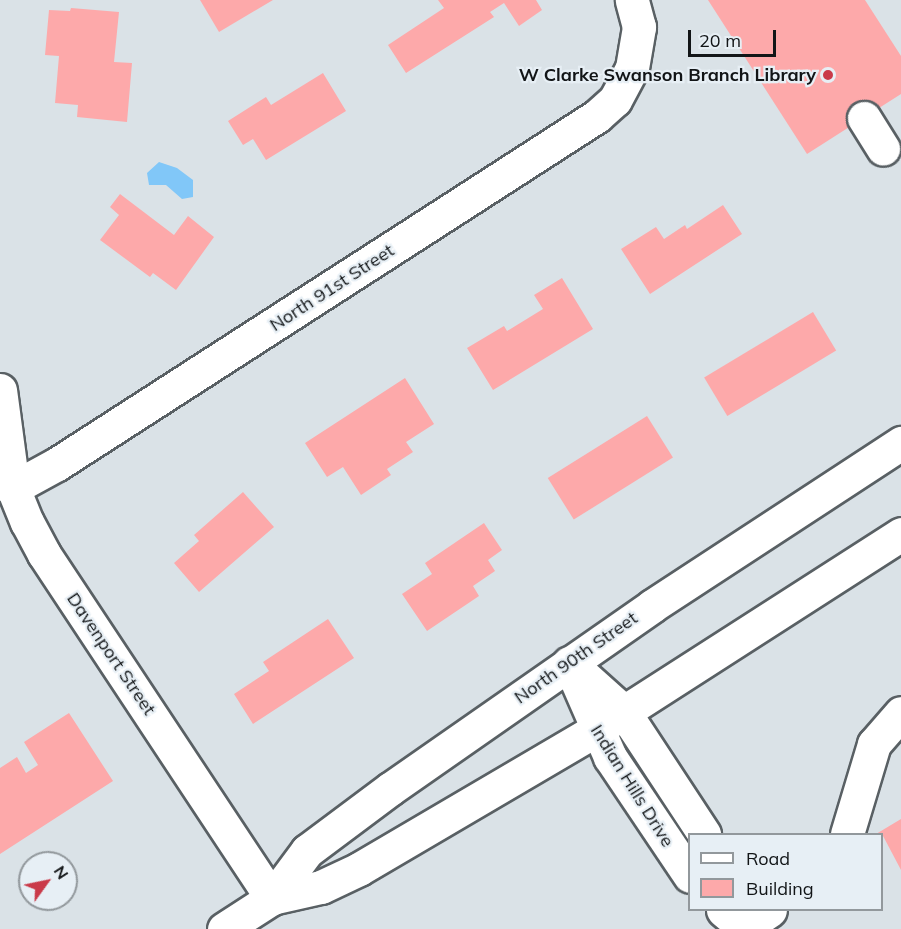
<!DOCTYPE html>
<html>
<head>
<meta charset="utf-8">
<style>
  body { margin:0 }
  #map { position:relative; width:901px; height:929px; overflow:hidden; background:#dae2e7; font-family:Mulish,sans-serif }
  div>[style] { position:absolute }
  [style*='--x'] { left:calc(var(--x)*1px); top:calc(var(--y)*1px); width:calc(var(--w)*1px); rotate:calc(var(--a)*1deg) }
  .water>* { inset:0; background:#81c7f8 }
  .building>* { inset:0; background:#fda9aa; transform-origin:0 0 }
  .roads { filter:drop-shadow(2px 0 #596064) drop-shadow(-2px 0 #596064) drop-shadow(0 2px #596064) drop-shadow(0 -2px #596064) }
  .minor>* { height:33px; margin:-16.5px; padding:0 16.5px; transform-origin:16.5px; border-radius:16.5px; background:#fff }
  .major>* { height:33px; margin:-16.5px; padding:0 16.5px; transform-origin:16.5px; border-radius:16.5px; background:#fff }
  .dots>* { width:16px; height:16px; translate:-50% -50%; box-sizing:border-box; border:3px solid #e7eff5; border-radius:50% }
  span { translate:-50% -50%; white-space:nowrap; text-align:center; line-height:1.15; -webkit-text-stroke:4.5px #e7eff5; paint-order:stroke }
  .poi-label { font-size:18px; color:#121517; font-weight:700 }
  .right { translate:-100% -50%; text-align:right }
  .street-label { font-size:18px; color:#121517 }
  .legend { position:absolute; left:688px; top:833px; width:195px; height:78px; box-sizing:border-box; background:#e7eff5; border:2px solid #92989c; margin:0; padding:8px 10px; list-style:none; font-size:18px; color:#121517 }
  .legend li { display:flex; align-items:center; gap:12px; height:30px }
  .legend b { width:30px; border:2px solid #92989c }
  .north { position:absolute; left:18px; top:851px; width:60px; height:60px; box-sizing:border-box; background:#e7eff5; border:2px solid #92989c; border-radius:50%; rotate:57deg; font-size:16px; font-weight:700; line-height:24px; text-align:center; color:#121517 }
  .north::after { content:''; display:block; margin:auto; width:21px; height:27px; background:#ca3a49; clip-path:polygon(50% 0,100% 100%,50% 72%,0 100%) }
  .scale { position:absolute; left:688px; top:30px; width:88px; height:27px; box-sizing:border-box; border:3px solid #121517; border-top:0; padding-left:8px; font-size:18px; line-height:21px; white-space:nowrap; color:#121517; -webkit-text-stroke:4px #e7eff5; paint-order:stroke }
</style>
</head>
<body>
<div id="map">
  <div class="water">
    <div style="clip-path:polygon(159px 162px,177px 168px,193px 180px,193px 197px,182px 199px,166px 185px,149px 185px,147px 173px)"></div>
  </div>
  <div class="building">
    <div style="clip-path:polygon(200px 0,273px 0,219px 32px)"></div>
    <div style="clip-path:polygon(438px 0,536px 0,542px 10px,519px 26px,504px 3px,490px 12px,494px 17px,406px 73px,388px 45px,444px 8px)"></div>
    <div style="clip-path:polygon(708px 0,865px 0,901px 56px,901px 94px,807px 154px)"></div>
    <div style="clip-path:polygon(71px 8px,119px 12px,114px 62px,132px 63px,127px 122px,77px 117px,78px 105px,55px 103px,59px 56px,45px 55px,49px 10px,70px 11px)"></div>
    <div style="clip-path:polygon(323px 73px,346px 111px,266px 160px,253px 139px,243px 145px,228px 121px,266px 97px,271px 105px)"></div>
    <div style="clip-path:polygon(120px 194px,174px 235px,188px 216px,214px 237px,176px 290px,153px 273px,150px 277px,100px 240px,119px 215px,110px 207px)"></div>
    <div style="clip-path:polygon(723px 205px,742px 234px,650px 294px,621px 249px,656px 227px,664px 239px,685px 225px,687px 229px)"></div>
    <div style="clip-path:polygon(562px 278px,593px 329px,493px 390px,467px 348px,504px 326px,507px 331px,543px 309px,534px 295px)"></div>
    <div style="left:813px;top:312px;width:45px;height:127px;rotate:59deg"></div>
    <div style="clip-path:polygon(405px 378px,434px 424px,406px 442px,413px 452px,387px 469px,391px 475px,361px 495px,343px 467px,327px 477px,305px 443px)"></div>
    <div style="left:647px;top:416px;width:49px;height:117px;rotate:58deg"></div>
    <div style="clip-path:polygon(243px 492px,274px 527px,199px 592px,174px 563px,199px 541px,194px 535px)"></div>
    <div style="clip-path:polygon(484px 523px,502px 550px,488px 560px,495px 571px,473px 586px,479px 596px,427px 631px,402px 594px,432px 574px,425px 563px)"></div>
    <div style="clip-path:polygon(328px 619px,354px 658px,253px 724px,234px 694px,269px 671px,263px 662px)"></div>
    <div style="clip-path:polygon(69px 713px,113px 781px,0 854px,0 768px,17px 757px,26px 773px,38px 765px,24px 742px)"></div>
    <div style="clip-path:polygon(901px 819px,901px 870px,882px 834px,876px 834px)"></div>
  </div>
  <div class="roads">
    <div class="minor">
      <div style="--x:864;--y:118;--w:36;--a:58"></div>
      <div style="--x:0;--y:390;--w:99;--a:82.4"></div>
      <div style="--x:13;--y:488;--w:37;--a:68"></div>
      <div style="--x:27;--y:522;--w:36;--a:62"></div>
      <div style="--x:44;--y:554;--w:413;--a:56.5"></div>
      <div style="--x:0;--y:482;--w:14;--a:25"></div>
      <div style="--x:13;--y:488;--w:50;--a:-28.6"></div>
      <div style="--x:57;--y:464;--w:642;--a:-32.8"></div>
      <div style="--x:597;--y:116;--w:24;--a:-42"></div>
      <div style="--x:615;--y:100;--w:36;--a:-62"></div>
      <div style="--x:632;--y:68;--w:42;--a:-80.3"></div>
      <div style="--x:639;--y:27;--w:28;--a:-105"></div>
      <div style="--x:569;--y:663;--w:103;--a:66.4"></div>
      <div style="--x:610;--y:757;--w:143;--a:56.1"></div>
      <div style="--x:575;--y:668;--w:66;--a:41.9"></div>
      <div style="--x:624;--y:712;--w:146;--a:56.7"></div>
      <div style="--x:847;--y:834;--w:94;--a:-73.3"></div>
      <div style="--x:874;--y:744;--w:41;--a:-48.9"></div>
      <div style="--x:723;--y:910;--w:30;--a:40"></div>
      <div style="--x:745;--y:927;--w:30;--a:-34"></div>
    </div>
    <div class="major">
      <div style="--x:272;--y:898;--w:59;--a:-53.3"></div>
      <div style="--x:307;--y:851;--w:104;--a:-36.8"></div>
      <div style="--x:390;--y:789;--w:320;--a:-34.9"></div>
      <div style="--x:652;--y:606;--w:298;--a:-33.2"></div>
      <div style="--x:224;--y:929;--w:57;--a:-32.9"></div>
      <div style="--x:272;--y:898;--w:50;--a:-12.7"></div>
      <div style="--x:321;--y:887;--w:42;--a:-25.3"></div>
      <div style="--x:359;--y:869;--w:275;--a:-30.4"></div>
      <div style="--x:596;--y:730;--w:363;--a:-32.7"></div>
    </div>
  </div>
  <div class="dots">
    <div style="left:828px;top:75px;background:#ca3a49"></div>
  </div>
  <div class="poi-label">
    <span class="right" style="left:816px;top:75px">W Clarke Swanson Branch Library</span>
  </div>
  <div class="street-label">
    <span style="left:332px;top:288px;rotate:-33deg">North 91st Street</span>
    <span style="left:111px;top:654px;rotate:56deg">Davenport Street</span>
    <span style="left:576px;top:658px;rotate:-35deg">North 90th Street</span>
    <span style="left:632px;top:786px;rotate:58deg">Indian Hills Drive</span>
  </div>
  <ul class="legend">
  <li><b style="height:8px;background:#fff"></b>Road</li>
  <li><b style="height:16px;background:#fda9aa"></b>Building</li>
  </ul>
  <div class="north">N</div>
  <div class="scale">20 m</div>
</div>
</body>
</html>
